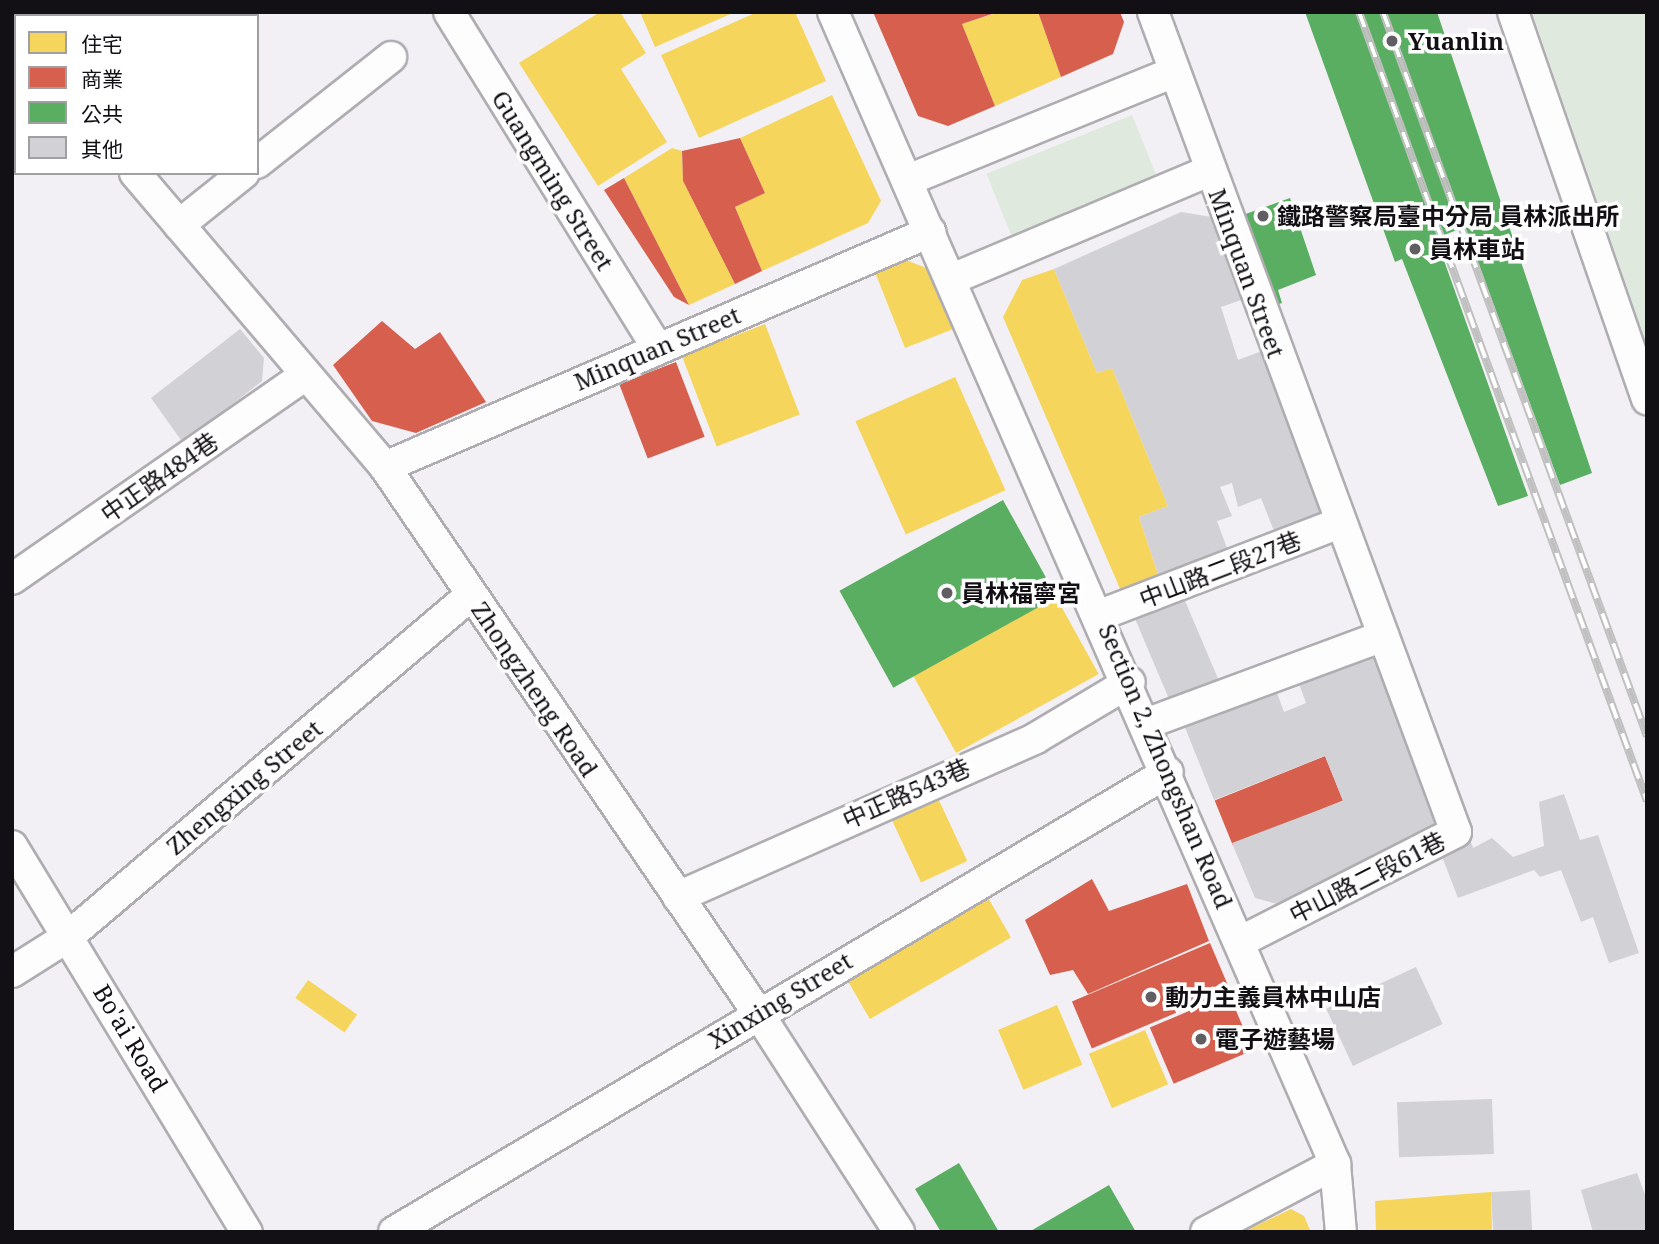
<!DOCTYPE html>
<html>
<head>
<meta charset="utf-8">
<style>
  body { margin:0 }
  #map { position:relative; width:1659px; height:1244px; overflow:hidden; background:#f2f0f5; font-family:"Noto Serif","Noto Sans TC",serif }
  div>[style] { position:absolute }
  [style*='--x'] { left:calc(var(--x)*1px); top:calc(var(--y)*1px); width:calc(var(--w)*1px); rotate:calc(var(--a)*1deg) }
  .green>* { inset:0; background:#e0e9dd; transform-origin:0 0 }
  .homes>* { inset:0; background:#f6d55c; transform-origin:0 0 }
  .shops>* { inset:0; background:#d6604d; transform-origin:0 0 }
  .public>* { inset:0; background:#5aae61; transform-origin:0 0 }
  .building>* { inset:0; background:#d2d1d5; transform-origin:0 0 }
  .roads { filter:drop-shadow(2px 0 #afadb2) drop-shadow(-2px 0 #afadb2) drop-shadow(0 2px #afadb2) drop-shadow(0 -2px #afadb2) }
  .minor>* { height:30px; margin:-15px; padding:0 15px; transform-origin:15px; border-radius:15px; background:#fdfdfe }
  .rail>* { height:8px; margin-top:-4px; transform-origin:0; background:repeating-linear-gradient(90deg,#fff 0 16px,#c0c0c0 0 32px); box-sizing:border-box; border-block:2px solid #c0c0c0 }
  .dots>* { width:19px; height:19px; translate:-50% -50%; box-sizing:border-box; border:4px solid #fff; border-radius:50% }
  span { translate:-50% -50%; white-space:nowrap; text-align:center; line-height:1.15; -webkit-text-stroke:7px #fff; paint-order:stroke }
  .poi-label { font-size:24px; color:#121014; font-weight:700 }
  .left { translate:0 -50%; text-align:left }
  .street-label { font-size:24px; color:#121014 }
  .frame { position:absolute; inset:0; border:14px solid #121014; pointer-events:none }
  .legend { position:absolute; left:14px; top:14px; width:245px; height:161px; box-sizing:border-box; background:#fff; border:2px solid #a09fa1; margin:0; padding:9px 12px; list-style:none; font-size:21px; color:#121014 }
  .legend li { display:flex; align-items:center; gap:14px; height:35px }
  .legend b { width:35px; border:2px solid #a09fa1 }
</style>
</head>
<body>
<div id="map">
  <div class="green">
    <div style="clip-path:polygon(1532px 12px,1647px 12px,1647px 345px)"></div>
    <div style="left:1132px;top:115px;width:69px;height:157px;rotate:68deg"></div>
  </div>
  <div class="homes">
    <div style="clip-path:polygon(600px 12px,620px 12px,646px 53px,621px 69px,667px 142px,598px 186px,519px 63px)"></div>
    <div style="clip-path:polygon(640px 12px,735px 12px,655px 47px)"></div>
    <div style="clip-path:polygon(757px 12px,795px 12px,826px 81px,699px 138px,661px 55px)"></div>
    <div style="clip-path:polygon(1000px 12px,1038px 12px,1061px 77px,995px 106px,962px 24px)"></div>
    <div style="clip-path:polygon(832px 95px,881px 201px,868px 223px,762px 271px,735px 207px,765px 193px,740px 138px)"></div>
    <div style="clip-path:polygon(672px 148px,682px 151px,683px 181px,735px 284px,689px 305px,624px 178px)"></div>
    <div style="clip-path:polygon(906px 260px,939px 273px,961px 326px,905px 348px,875px 272px)"></div>
    <div style="clip-path:polygon(1054px 269px,1097px 373px,1112px 368px,1168px 506px,1139px 517px,1159px 577px,1121px 591px,1003px 317px,1022px 280px)"></div>
    <div style="left:765px;top:324px;width:97px;height:89px;rotate:69deg"></div>
    <div style="left:955px;top:377px;width:124px;height:109px;rotate:66deg"></div>
    <div style="left:1056px;top:597px;width:88px;height:163px;rotate:61deg"></div>
    <div style="left:936px;top:794px;width:74px;height:51px;rotate:65deg"></div>
    <div style="left:987px;top:896px;width:48px;height:163px;rotate:60deg"></div>
    <div style="left:308px;top:980px;width:60px;height:22px;rotate:35deg"></div>
    <div style="left:1057px;top:1005px;width:65px;height:64px;rotate:67deg"></div>
    <div style="left:1145px;top:1030px;width:59px;height:61px;rotate:67deg"></div>
    <div style="clip-path:polygon(1491px 1192px,1492px 1232px,1376px 1232px,1375px 1201px)"></div>
    <div style="clip-path:polygon(1291px 1209px,1304px 1216px,1311px 1232px,1243px 1232px)"></div>
  </div>
  <div class="shops">
    <div style="clip-path:polygon(873px 12px,998px 12px,962px 24px,995px 106px,948px 126px,918px 116px)"></div>
    <div style="clip-path:polygon(1038px 12px,1120px 12px,1124px 22px,1113px 54px,1061px 77px)"></div>
    <div style="clip-path:polygon(740px 138px,765px 193px,735px 207px,762px 271px,735px 284px,683px 181px,682px 151px)"></div>
    <div style="clip-path:polygon(624px 178px,689px 305px,674px 297px,604px 190px)"></div>
    <div style="clip-path:polygon(382px 321px,415px 349px,440px 332px,486px 402px,416px 433px,372px 421px,333px 365px)"></div>
    <div style="left:676px;top:362px;width:80px;height:61px;rotate:69deg"></div>
    <div style="left:1325px;top:756px;width:48px;height:119px;rotate:68deg"></div>
    <div style="clip-path:polygon(1092px 879px,1109px 911px,1187px 884px,1209px 941px,1088px 994px,1073px 970px,1050px 975px,1025px 920px)"></div>
    <div style="left:1210px;top:943px;width:51px;height:150px;rotate:67deg"></div>
    <div style="left:1229px;top:994px;width:61px;height:86px;rotate:67deg"></div>
  </div>
  <div class="public">
    <div style="clip-path:polygon(1305px 12px,1437px 12px,1592px 473px,1560px 485px,1465px 227px,1436px 238px,1528px 496px,1498px 506px,1402px 259px,1395px 262px)"></div>
    <div style="clip-path:polygon(1290px 198px,1316px 275px,1278px 290px,1282px 303px,1273px 306px,1240px 216px)"></div>
    <div style="left:1003px;top:500px;width:111px;height:187px;rotate:61deg"></div>
    <div style="clip-path:polygon(959px 1163px,999px 1232px,941px 1232px,915px 1189px)"></div>
    <div style="clip-path:polygon(1109px 1185px,1136px 1232px,1029px 1232px)"></div>
  </div>
  <div class="building">
    <div style="clip-path:polygon(1181px 212px,1212px 217px,1244px 299px,1221px 307px,1238px 360px,1262px 351px,1325px 510px,1274px 531px,1261px 498px,1238px 507px,1232px 483px,1220px 487px,1232px 516px,1217px 521px,1227px 548px,1159px 577px,1139px 517px,1168px 506px,1112px 368px,1097px 373px,1054px 269px)"></div>
    <div style="clip-path:polygon(240px 329px,264px 358px,262px 381px,183px 443px,151px 398px)"></div>
    <div style="left:1180px;top:589px;width:111px;height:53px;rotate:67deg"></div>
    <div style="clip-path:polygon(1377px 651px,1444px 815px,1422px 838px,1281px 905px,1255px 898px,1232px 843px,1343px 801px,1325px 756px,1214px 800px,1184px 725px,1277px 693px,1284px 712px,1306px 703px,1299px 684px)"></div>
    <div style="clip-path:polygon(1564px 794px,1580px 840px,1598px 835px,1639px 953px,1609px 963px,1593px 917px,1581px 922px,1561px 870px,1540px 877px,1534px 870px,1458px 898px,1441px 854px,1470px 840px,1473px 848px,1492px 838px,1513px 857px,1544px 846px,1539px 802px)"></div>
    <div style="left:1416px;top:967px;width:63px;height:99px;rotate:65deg"></div>
    <div style="left:1492px;top:1099px;width:55px;height:95px;rotate:88deg"></div>
    <div style="clip-path:polygon(1637px 1173px,1647px 1200px,1647px 1232px,1593px 1232px,1581px 1190px)"></div>
    <div style="left:1530px;top:1190px;width:42px;height:39px;rotate:87deg"></div>
  </div>
  <div class="roads">
    <div class="minor">
      <div style="--x:449;--y:12;--w:395;--a:58.2"></div>
      <div style="--x:833;--y:12;--w:1257;--a:66.45"></div>
      <div style="--x:1335;--y:1164;--w:68;--a:85"></div>
      <div style="--x:1153;--y:12;--w:874;--a:69.72"></div>
      <div style="--x:1456;--y:832;--w:241;--a:153.1"></div>
      <div style="--x:1513;--y:12;--w:410;--a:70.9"></div>
      <div style="--x:56;--y:16;--w:7;--a:-34"></div>
      <div style="--x:12;--y:29;--w:5;--a:37"></div>
      <div style="--x:257;--y:163;--w:171;--a:-38.3"></div>
      <div style="--x:135;--y:173;--w:386;--a:49.6"></div>
      <div style="--x:385;--y:467;--w:661;--a:55.66"></div>
      <div style="--x:758;--y:1013;--w:260;--a:57.2"></div>
      <div style="--x:908;--y:180;--w:287;--a:-22.1"></div>
      <div style="--x:179;--y:225;--w:83;--a:-38.7"></div>
      <div style="--x:952;--y:279;--w:279;--a:-22.8"></div>
      <div style="--x:385;--y:467;--w:594;--a:-23.33"></div>
      <div style="--x:12;--y:579;--w:358;--a:-34.8"></div>
      <div style="--x:1100;--y:615;--w:257;--a:-21"></div>
      <div style="--x:1148;--y:723;--w:251;--a:-20.3"></div>
      <div style="--x:12;--y:846;--w:452;--a:58.7"></div>
      <div style="--x:678;--y:897;--w:392;--a:-23.9"></div>
      <div style="--x:1036;--y:738;--w:109;--a:-30.8"></div>
      <div style="--x:12;--y:972;--w:67;--a:-32.3"></div>
      <div style="--x:69;--y:936;--w:527;--a:-40.31"></div>
      <div style="--x:394;--y:1232;--w:900;--a:-30.72"></div>
      <div style="--x:1206;--y:1232;--w:146;--a:-27.8"></div>
    </div>
  </div>
  <div class="rail">
    <div style="--x:1359;--y:12;--w:840;--a:69.95"></div>
    <div style="--x:1383;--y:12;--w:771;--a:69.97"></div>
  </div>
  <div class="dots">
    <div style="left:1392px;top:41px;background:#605e63"></div>
    <div style="left:1263px;top:216px;background:#605e63"></div>
    <div style="left:1415px;top:249px;background:#605e63"></div>
    <div style="left:947px;top:593px;background:#605e63"></div>
    <div style="left:1151px;top:997px;background:#605e63"></div>
    <div style="left:1201px;top:1039px;background:#605e63"></div>
  </div>
  <div class="poi-label">
    <span class="left" style="left:1408px;top:41px">Yuanlin</span>
    <span class="left" style="left:1277px;top:216px">鐵路警察局臺中分局 員林派出所</span>
    <span class="left" style="left:1429px;top:249px">員林車站</span>
    <span class="left" style="left:961px;top:593px">員林福寧宮</span>
    <span class="left" style="left:1165px;top:997px">動力主義員林中山店</span>
    <span class="left" style="left:1215px;top:1039px">電子遊藝場</span>
  </div>
  <div class="street-label">
    <span style="left:553px;top:180px;rotate:58deg">Guangming Street</span>
    <span style="left:1247px;top:273px;rotate:70deg">Minquan Street</span>
    <span style="left:657px;top:348px;rotate:-23deg">Minquan Street</span>
    <span style="left:159px;top:477px;rotate:-35deg">中正路484巷</span>
    <span style="left:1220px;top:569px;rotate:-21deg">中山路二段27巷</span>
    <span style="left:535px;top:689px;rotate:56deg">Zhongzheng Road</span>
    <span style="left:1166px;top:766px;rotate:67deg">Section 2, Zhongshan Road</span>
    <span style="left:244px;top:787px;rotate:-40deg">Zhengxing Street</span>
    <span style="left:906px;top:793px;rotate:-24deg">中正路543巷</span>
    <span style="left:1367px;top:877px;rotate:-27deg">中山路二段61巷</span>
    <span style="left:780px;top:1000px;rotate:-31deg">Xinxing Street</span>
    <span style="left:131px;top:1038px;rotate:59deg">Bo'ai Road</span>
  </div>
  <div class="frame"></div>
  <ul class="legend">
  <li><b style="height:19px;background:#f6d55c"></b>住宅</li>
  <li><b style="height:19px;background:#d6604d"></b>商業</li>
  <li><b style="height:19px;background:#5aae61"></b>公共</li>
  <li><b style="height:19px;background:#d2d1d5"></b>其他</li>
  </ul>
</div>
</body>
</html>
